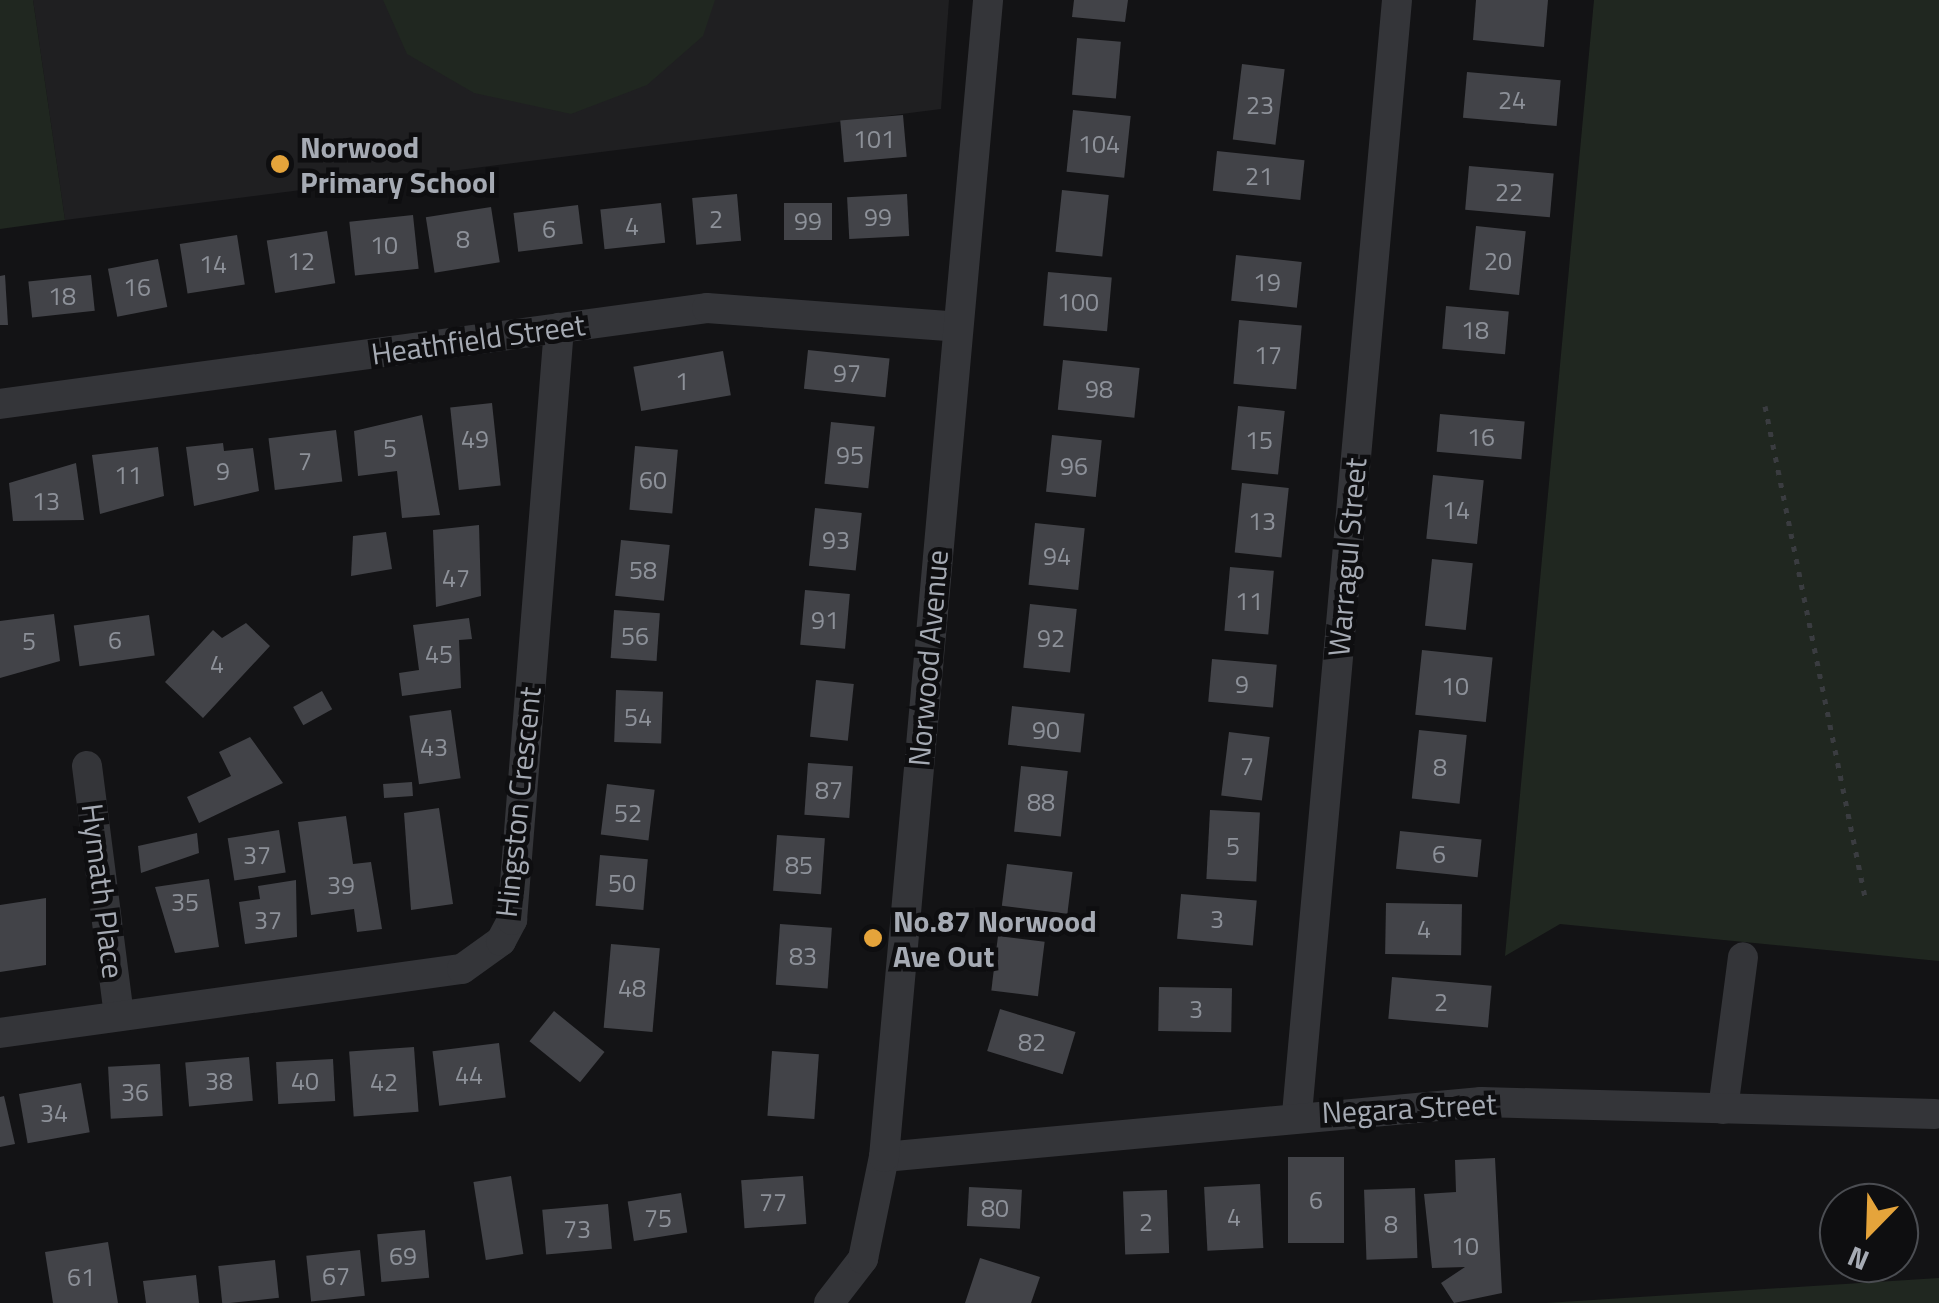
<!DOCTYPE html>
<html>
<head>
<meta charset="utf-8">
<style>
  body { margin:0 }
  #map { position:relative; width:1939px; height:1303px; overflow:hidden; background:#131315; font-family:"Titillium Web",sans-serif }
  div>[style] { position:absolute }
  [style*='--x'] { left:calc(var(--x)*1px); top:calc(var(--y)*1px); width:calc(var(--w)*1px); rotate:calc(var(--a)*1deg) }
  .built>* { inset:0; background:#1f1f21 }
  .green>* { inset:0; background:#202720 }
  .building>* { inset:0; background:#424348; transform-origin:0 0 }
  .path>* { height:5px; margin-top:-2.5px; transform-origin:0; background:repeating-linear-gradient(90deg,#3a3c40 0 5px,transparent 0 13px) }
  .minor>* { height:30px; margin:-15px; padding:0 15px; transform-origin:15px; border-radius:15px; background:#343539 }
  .dots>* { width:28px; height:28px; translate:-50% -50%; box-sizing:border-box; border:5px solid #0e0e10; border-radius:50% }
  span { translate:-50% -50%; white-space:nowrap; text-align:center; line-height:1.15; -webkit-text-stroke:9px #0e0e10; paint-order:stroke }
  .number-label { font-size:25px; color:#8d9199 }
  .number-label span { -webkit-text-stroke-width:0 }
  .poi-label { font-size:30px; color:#a6abb4; font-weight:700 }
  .left { translate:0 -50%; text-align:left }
  .street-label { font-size:30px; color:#a6abb4 }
  .north { position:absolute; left:1819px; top:1183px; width:100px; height:100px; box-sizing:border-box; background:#0e0e10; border:2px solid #4b4d52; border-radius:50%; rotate:203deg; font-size:28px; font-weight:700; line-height:40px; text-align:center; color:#a6abb4 }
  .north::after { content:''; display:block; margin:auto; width:35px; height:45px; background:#e5a43b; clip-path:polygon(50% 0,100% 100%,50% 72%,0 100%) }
</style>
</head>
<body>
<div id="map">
  <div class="built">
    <div style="clip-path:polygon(33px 0,949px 0,941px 109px,65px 220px)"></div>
  </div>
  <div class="green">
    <div style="clip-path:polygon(0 0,33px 0,65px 220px,0 229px)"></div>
    <div style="clip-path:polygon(383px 0,715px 0,703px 36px,647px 85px,571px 114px,474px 93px,407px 54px)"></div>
    <div style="clip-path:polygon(1594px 0,1939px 0,1939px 961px,1560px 924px,1505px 956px)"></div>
    <div style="clip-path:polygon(1939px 1278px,1939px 1303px,1546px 1303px)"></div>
  </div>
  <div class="building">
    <div style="clip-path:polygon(1074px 0,1128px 0,1125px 22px,1072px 17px)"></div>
    <div style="clip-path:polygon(1476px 0,1548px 0,1544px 47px,1473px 40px)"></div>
    <div style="left:1077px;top:38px;width:44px;height:57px;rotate:5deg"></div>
    <div style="left:1242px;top:64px;width:43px;height:76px;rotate:7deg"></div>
    <div style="left:1467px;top:72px;width:94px;height:46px;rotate:5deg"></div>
    <div style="left:1073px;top:110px;width:58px;height:62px;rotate:6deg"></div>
    <div style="left:903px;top:115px;width:42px;height:63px;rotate:85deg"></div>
    <div style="left:1217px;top:151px;width:88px;height:40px;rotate:6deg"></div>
    <div style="left:1469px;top:166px;width:85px;height:44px;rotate:5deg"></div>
    <div style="left:1062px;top:190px;width:47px;height:62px;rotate:6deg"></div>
    <div style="left:737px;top:194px;width:47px;height:45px;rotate:85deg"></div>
    <div style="left:907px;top:194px;width:42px;height:60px;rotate:87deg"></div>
    <div style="left:661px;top:203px;width:40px;height:61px;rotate:84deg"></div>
    <div style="left:784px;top:203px;width:48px;height:37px"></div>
    <div style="left:578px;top:205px;width:39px;height:65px;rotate:83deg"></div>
    <div style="left:491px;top:207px;width:56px;height:66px;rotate:81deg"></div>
    <div style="left:413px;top:215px;width:54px;height:64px;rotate:84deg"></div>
    <div style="left:1476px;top:226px;width:50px;height:64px;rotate:6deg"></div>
    <div style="left:327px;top:231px;width:53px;height:61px;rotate:81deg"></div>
    <div style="left:237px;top:235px;width:50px;height:58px;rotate:81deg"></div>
    <div style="left:1236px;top:255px;width:66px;height:46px;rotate:6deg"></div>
    <div style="left:158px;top:259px;width:49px;height:51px;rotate:79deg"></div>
    <div style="left:1048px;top:272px;width:64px;height:54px;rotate:5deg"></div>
    <div style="clip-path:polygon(5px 275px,8px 325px,0 325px,0 276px)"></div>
    <div style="left:91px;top:275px;width:36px;height:63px;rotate:84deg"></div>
    <div style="left:1446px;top:306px;width:63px;height:43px;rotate:5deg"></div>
    <div style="left:1239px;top:320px;width:63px;height:64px;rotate:5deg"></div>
    <div style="left:808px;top:350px;width:82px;height:39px;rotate:6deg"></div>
    <div style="left:723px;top:351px;width:45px;height:91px;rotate:80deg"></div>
    <div style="left:1063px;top:360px;width:77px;height:50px;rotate:6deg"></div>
    <div style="left:492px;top:403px;width:83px;height:42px;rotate:84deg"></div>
    <div style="left:1238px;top:406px;width:47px;height:64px;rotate:6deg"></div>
    <div style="left:1440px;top:414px;width:85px;height:38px;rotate:5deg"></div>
    <div style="clip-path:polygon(422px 415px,440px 515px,402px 518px,397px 471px,358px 476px,354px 431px)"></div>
    <div style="left:831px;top:422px;width:44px;height:62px;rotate:6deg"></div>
    <div style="left:336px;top:430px;width:52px;height:68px;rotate:83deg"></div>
    <div style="left:1052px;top:435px;width:50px;height:57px;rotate:6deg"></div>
    <div style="clip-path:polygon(223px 443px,224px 451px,253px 448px,259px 491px,194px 506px,186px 447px)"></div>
    <div style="left:635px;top:446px;width:43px;height:64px;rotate:5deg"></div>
    <div style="clip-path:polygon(158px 447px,164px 496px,100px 514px,92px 455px)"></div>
    <div style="clip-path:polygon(76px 463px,84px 520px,13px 521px,9px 483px)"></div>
    <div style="left:1433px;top:475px;width:51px;height:64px;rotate:6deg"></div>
    <div style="left:1242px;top:483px;width:47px;height:70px;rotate:6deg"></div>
    <div style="left:815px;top:508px;width:47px;height:58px;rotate:6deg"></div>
    <div style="left:1035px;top:523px;width:50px;height:62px;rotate:6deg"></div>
    <div style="clip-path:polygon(479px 525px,481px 596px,436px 607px,433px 530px)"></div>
    <div style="clip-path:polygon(386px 532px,392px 569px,351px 576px,353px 536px)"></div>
    <div style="left:621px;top:540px;width:49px;height:56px;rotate:6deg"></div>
    <div style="left:1432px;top:559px;width:41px;height:67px;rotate:6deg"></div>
    <div style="left:1230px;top:567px;width:44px;height:64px;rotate:5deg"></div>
    <div style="left:805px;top:590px;width:45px;height:55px;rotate:5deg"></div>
    <div style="left:1030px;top:604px;width:47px;height:64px;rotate:6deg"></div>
    <div style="left:614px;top:610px;width:46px;height:48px;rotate:4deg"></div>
    <div style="clip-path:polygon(54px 614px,60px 661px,0 678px,0 621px)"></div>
    <div style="left:149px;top:615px;width:41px;height:76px;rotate:82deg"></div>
    <div style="clip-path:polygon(469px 618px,472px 639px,459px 640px,461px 688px,402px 696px,399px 673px,419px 670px,413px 625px)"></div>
    <div style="clip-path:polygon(246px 623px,270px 646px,203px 718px,165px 682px,213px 630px,222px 638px)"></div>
    <div style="left:1422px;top:650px;width:71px;height:65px;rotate:6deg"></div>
    <div style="left:1212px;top:659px;width:65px;height:43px;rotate:5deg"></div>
    <div style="left:816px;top:680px;width:38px;height:57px;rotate:6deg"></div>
    <div style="left:616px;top:690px;width:47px;height:52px;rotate:2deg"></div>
    <div style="left:322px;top:691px;width:21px;height:33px;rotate:61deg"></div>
    <div style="left:1012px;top:706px;width:73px;height:39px;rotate:6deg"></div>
    <div style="left:451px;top:710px;width:69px;height:42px;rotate:82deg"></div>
    <div style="left:1419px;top:730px;width:48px;height:69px;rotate:6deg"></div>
    <div style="left:1229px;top:732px;width:41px;height:64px;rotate:7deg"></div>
    <div style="clip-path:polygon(250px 737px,283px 783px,199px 823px,187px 797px,231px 776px,219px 752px)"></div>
    <div style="left:808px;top:763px;width:45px;height:52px;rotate:4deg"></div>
    <div style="left:1021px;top:766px;width:47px;height:66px;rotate:6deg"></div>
    <div style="left:412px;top:782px;width:14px;height:29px;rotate:86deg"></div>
    <div style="left:607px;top:784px;width:48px;height:51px;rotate:7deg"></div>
    <div style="clip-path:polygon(439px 808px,453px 904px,411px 910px,404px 813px)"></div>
    <div style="left:1210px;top:810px;width:50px;height:69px;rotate:3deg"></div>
    <div style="clip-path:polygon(346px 816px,353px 864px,371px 862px,382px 929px,357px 932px,354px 909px,311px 915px,298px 822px)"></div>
    <div style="left:279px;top:830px;width:43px;height:52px;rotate:81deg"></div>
    <div style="left:1400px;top:831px;width:82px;height:38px;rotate:6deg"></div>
    <div style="clip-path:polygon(197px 833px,199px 853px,141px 873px,138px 846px)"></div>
    <div style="left:777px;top:835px;width:48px;height:56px;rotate:4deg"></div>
    <div style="left:600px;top:855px;width:48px;height:51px;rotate:5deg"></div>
    <div style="left:1007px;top:864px;width:66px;height:42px;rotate:7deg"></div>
    <div style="clip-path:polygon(209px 879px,219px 947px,175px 953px,155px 887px)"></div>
    <div style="clip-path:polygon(296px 880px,297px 937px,245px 944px,239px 902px,260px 899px,258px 886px)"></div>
    <div style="left:1181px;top:894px;width:76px;height:45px;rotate:5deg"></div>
    <div style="clip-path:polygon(46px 898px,46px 965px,0 972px,0 905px)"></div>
    <div style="left:1386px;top:903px;width:76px;height:51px;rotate:1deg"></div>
    <div style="left:780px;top:924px;width:52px;height:61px;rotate:4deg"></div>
    <div style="left:998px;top:936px;width:47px;height:55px;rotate:7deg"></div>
    <div style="left:611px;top:944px;width:49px;height:84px;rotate:5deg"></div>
    <div style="left:1392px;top:977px;width:100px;height:42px;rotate:5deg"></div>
    <div style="left:1159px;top:987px;width:73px;height:44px;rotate:1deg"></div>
    <div style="left:1000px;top:1009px;width:79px;height:44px;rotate:17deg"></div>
    <div style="left:554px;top:1011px;width:65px;height:39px;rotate:39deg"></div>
    <div style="left:499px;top:1043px;width:55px;height:67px;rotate:83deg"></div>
    <div style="left:414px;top:1047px;width:65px;height:65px;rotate:86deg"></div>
    <div style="left:772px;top:1051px;width:47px;height:65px;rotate:4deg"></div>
    <div style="left:249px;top:1057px;width:44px;height:64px;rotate:85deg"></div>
    <div style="left:333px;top:1059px;width:42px;height:57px;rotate:87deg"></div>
    <div style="left:160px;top:1064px;width:52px;height:52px;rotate:87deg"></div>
    <div style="left:81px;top:1083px;width:50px;height:63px;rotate:80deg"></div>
    <div style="clip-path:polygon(4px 1096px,15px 1144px,0 1147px,0 1097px)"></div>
    <div style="left:1288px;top:1157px;width:56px;height:86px"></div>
    <div style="clip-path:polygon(1495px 1158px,1502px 1293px,1454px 1303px,1441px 1283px,1465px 1267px,1432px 1268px,1424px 1194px,1456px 1192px,1455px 1160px)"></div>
    <div style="left:511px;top:1176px;width:79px;height:38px;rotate:81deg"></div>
    <div style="left:803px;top:1176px;width:48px;height:62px;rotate:86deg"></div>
    <div style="left:1260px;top:1184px;width:64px;height:56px;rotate:87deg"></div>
    <div style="left:969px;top:1187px;width:53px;height:39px;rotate:3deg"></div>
    <div style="left:1415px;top:1188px;width:70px;height:51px;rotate:88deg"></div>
    <div style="left:1167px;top:1190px;width:63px;height:44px;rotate:88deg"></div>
    <div style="left:681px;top:1193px;width:40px;height:54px;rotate:81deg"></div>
    <div style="left:608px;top:1204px;width:45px;height:66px;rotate:85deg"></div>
    <div style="left:425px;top:1230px;width:48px;height:48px;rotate:85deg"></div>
    <div style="clip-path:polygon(108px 1242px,118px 1303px,53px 1303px,45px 1252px)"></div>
    <div style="left:360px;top:1250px;width:46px;height:54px;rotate:84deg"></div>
    <div style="clip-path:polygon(980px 1258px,1040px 1277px,1031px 1303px,965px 1303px)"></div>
    <div style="left:275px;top:1260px;width:38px;height:57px;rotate:84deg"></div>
    <div style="clip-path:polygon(196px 1275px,199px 1303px,146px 1303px,143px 1281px)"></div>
  </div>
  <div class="path">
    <div style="--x:1765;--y:406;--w:506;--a:78.49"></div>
  </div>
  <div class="minor">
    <div style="--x:0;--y:404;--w:713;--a:-7.73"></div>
    <div style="--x:707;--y:308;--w:251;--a:4.3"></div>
    <div style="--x:87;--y:766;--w:252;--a:82.7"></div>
    <div style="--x:0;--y:1033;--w:466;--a:-7.9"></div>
    <div style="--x:462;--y:969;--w:48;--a:-35.7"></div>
    <div style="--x:501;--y:941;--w:24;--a:-62"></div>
    <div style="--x:512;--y:920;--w:594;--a:-85.46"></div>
    <div style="--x:1723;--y:1109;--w:153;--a:-82.5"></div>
    <div style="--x:1297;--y:1114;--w:1118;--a:-84.87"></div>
    <div style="--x:884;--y:1157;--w:600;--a:-5.26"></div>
    <div style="--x:1481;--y:1102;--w:454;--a:1.5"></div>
    <div style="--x:829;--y:1303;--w:56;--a:-52.3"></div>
    <div style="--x:863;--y:1259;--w:104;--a:-78.4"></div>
    <div style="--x:884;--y:1157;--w:1162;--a:-84.86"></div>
  </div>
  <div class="dots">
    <div style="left:280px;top:164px;background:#e5a43b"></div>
    <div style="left:873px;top:938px;background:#e5a43b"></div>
  </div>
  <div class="number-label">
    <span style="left:1512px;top:100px">24</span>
    <span style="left:1260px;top:105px">23</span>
    <span style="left:874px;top:139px">101</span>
    <span style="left:1099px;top:144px">104</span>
    <span style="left:1259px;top:176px">21</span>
    <span style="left:1509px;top:192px">22</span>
    <span style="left:878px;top:217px">99</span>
    <span style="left:716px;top:219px">2</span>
    <span style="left:808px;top:221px">99</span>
    <span style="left:632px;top:226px">4</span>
    <span style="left:549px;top:229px">6</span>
    <span style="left:463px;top:239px">8</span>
    <span style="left:384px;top:245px">10</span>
    <span style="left:301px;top:261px">12</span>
    <span style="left:1498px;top:261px">20</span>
    <span style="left:213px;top:264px">14</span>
    <span style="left:1267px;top:282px">19</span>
    <span style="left:137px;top:287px">16</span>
    <span style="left:62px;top:296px">18</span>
    <span style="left:1078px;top:302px">100</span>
    <span style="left:1475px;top:330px">18</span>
    <span style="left:1268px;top:355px">17</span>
    <span style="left:847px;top:373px">97</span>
    <span style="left:682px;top:381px">1</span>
    <span style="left:1099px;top:389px">98</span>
    <span style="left:1481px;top:437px">16</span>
    <span style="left:475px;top:439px">49</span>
    <span style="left:1259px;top:440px">15</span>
    <span style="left:390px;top:448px">5</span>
    <span style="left:850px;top:455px">95</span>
    <span style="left:305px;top:461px">7</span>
    <span style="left:1074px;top:466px">96</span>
    <span style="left:223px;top:471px">9</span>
    <span style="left:128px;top:475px">11</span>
    <span style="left:653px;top:480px">60</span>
    <span style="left:46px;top:501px">13</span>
    <span style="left:1456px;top:510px">14</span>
    <span style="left:1262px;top:521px">13</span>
    <span style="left:836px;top:540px">93</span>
    <span style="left:1057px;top:556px">94</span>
    <span style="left:643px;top:570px">58</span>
    <span style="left:456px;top:578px">47</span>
    <span style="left:1249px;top:601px">11</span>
    <span style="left:825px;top:620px">91</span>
    <span style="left:635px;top:636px">56</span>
    <span style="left:1051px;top:638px">92</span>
    <span style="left:115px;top:640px">6</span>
    <span style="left:29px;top:641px">5</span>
    <span style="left:439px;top:654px">45</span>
    <span style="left:217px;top:664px">4</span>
    <span style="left:1242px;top:684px">9</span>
    <span style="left:1455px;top:686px">10</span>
    <span style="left:638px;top:717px">54</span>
    <span style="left:1046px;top:730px">90</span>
    <span style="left:434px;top:747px">43</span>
    <span style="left:1247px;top:766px">7</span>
    <span style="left:1440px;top:767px">8</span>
    <span style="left:829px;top:790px">87</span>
    <span style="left:1041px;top:802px">88</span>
    <span style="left:628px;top:813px">52</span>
    <span style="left:1233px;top:846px">5</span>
    <span style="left:1439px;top:854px">6</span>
    <span style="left:257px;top:855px">37</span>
    <span style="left:799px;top:865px">85</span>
    <span style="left:622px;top:883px">50</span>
    <span style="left:341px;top:885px">39</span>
    <span style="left:185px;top:902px">35</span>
    <span style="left:1217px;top:919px">3</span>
    <span style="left:268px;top:920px">37</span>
    <span style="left:1424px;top:929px">4</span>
    <span style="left:803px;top:956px">83</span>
    <span style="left:632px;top:988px">48</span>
    <span style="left:1441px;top:1002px">2</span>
    <span style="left:1196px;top:1009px">3</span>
    <span style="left:1032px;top:1042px">82</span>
    <span style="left:469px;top:1075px">44</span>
    <span style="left:219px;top:1081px">38</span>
    <span style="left:305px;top:1081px">40</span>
    <span style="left:384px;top:1082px">42</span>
    <span style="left:135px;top:1092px">36</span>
    <span style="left:54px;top:1113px">34</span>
    <span style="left:1316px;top:1200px">6</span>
    <span style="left:773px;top:1202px">77</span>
    <span style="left:995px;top:1208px">80</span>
    <span style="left:1234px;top:1217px">4</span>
    <span style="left:658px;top:1218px">75</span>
    <span style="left:1146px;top:1222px">2</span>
    <span style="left:1391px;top:1224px">8</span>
    <span style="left:577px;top:1229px">73</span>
    <span style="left:1465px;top:1246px">10</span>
    <span style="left:403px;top:1256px">69</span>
    <span style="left:336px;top:1276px">67</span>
    <span style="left:81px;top:1277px">61</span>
  </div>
  <div class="poi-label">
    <span class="left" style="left:300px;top:164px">Norwood<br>Primary School</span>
    <span class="left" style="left:893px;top:938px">No.87 Norwood<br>Ave Out</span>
  </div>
  <div class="street-label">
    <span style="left:478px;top:339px;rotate:-8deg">Heathfield Street</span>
    <span style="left:1347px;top:557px;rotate:-85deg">Warragul Street</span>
    <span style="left:928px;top:658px;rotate:-85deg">Norwood Avenue</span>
    <span style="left:518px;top:802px;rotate:-84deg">Hingston Crescent</span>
    <span style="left:103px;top:891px;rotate:83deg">Hymath Place</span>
    <span style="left:1409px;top:1108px;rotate:-3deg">Negara Street</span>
  </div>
  <div class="north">N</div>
</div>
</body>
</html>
